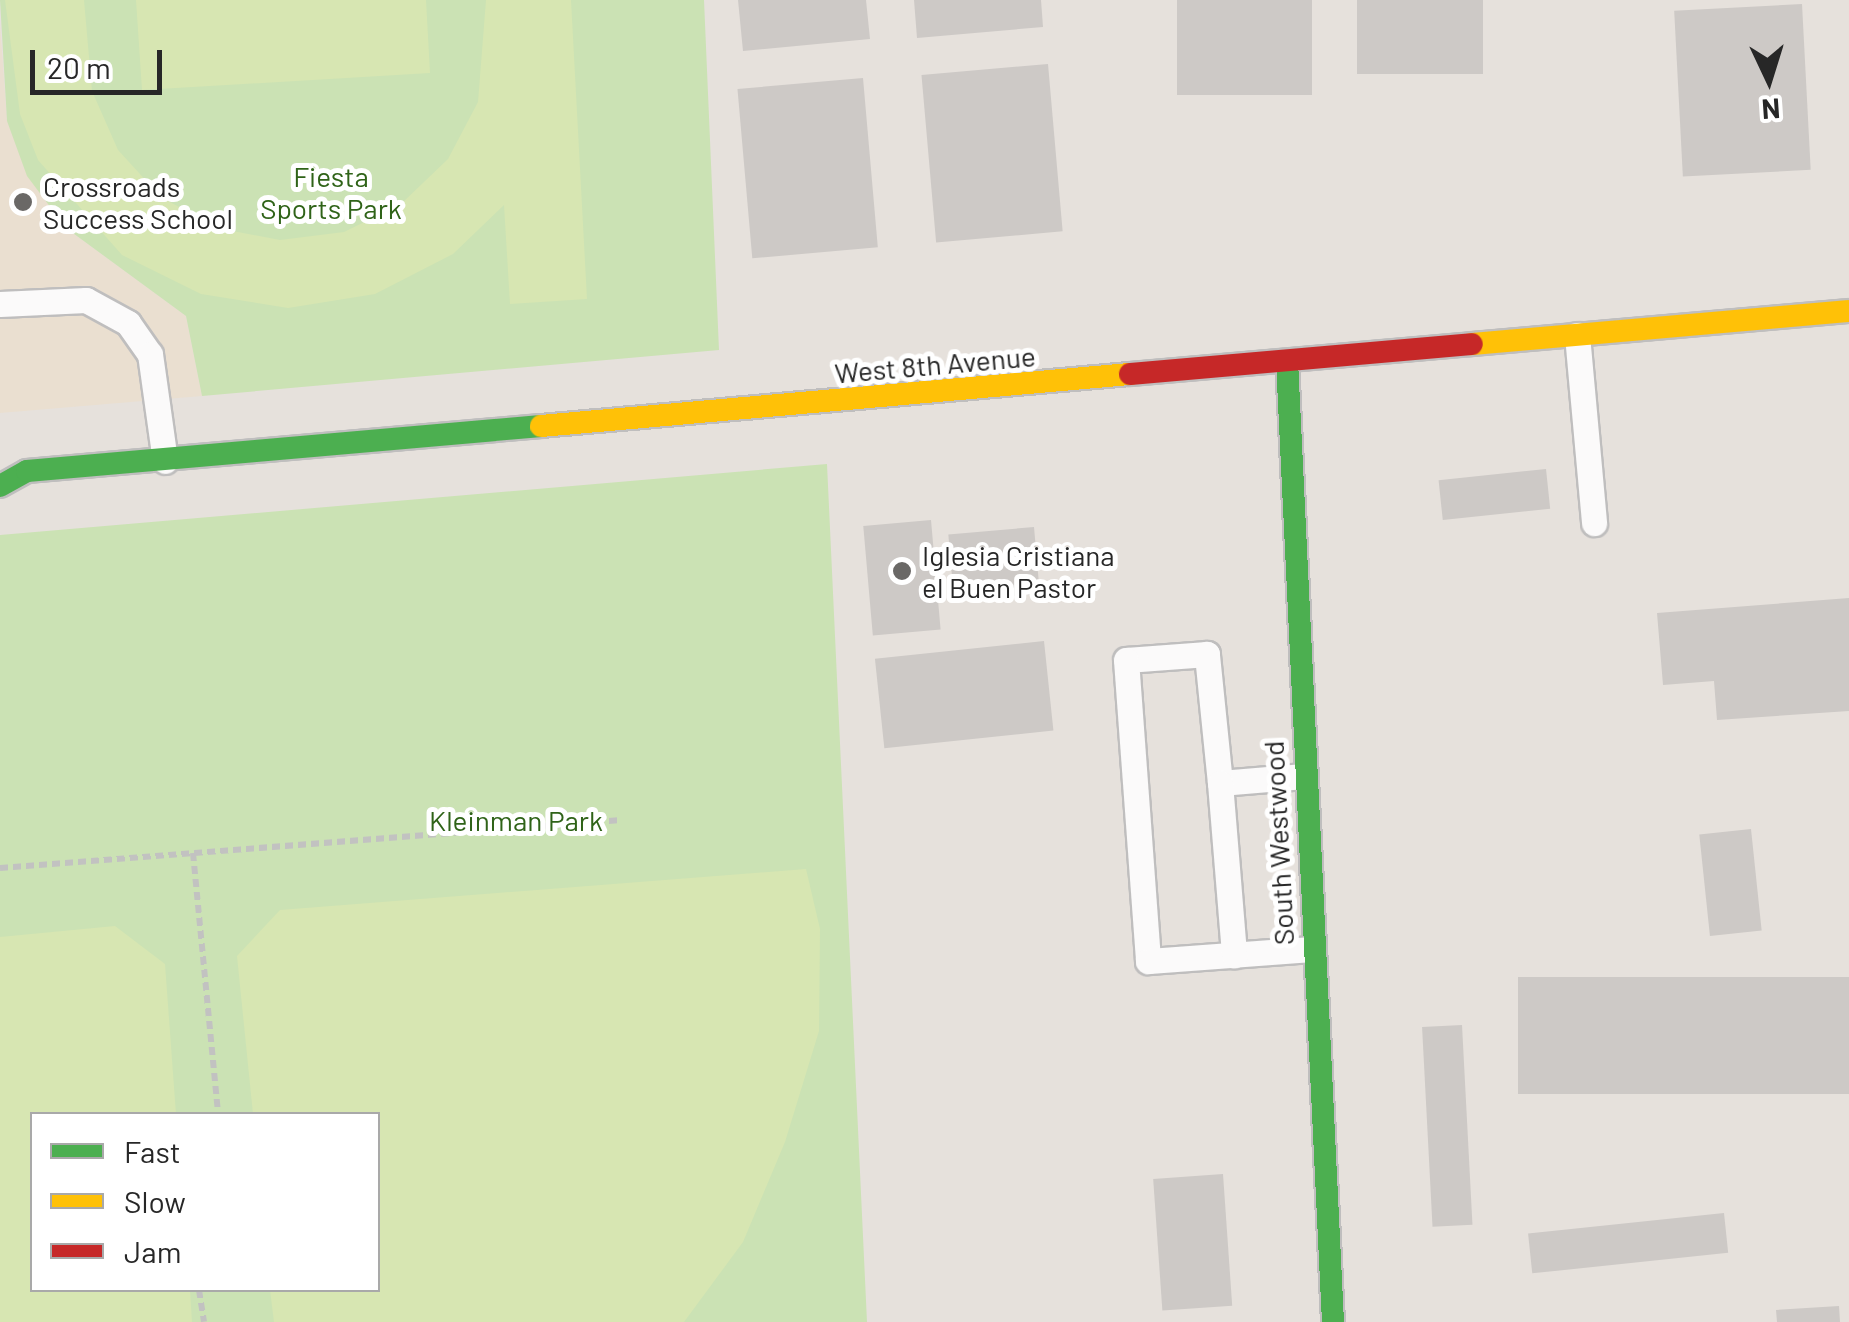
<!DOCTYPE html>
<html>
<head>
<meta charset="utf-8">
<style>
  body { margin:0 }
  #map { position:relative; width:1849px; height:1322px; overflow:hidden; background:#e6e1dc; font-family:Barlow,sans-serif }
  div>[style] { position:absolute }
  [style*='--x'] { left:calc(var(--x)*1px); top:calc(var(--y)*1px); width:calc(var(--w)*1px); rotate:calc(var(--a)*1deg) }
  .education>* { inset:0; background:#eadfd0 }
  .green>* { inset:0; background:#cbe2b4 }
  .pitch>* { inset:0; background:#d7e6b2 }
  .building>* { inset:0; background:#cdc9c6; transform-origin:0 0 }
  .path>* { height:6px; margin-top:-3px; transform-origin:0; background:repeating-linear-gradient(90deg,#c2c2c1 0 8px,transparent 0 13px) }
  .roads { filter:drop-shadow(2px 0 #bfbebe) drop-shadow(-2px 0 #bfbebe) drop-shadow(0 2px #bfbebe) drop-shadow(0 -2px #bfbebe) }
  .lane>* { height:25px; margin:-12.5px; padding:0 12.5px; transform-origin:12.5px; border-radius:12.5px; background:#fbfafa }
  .fast>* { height:22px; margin:-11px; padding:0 11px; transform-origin:11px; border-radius:11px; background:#4caf50 }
  .slow>* { height:22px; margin:-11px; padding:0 11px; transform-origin:11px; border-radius:11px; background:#ffc107 }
  .jam>* { height:22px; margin:-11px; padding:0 11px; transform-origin:11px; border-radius:11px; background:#c62828 }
  .dots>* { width:28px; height:28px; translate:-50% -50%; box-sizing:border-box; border:5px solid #fff; border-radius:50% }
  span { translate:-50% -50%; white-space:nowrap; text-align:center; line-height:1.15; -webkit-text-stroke:10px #fff; paint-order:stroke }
  .park-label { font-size:28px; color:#2f6318 }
  .poi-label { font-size:28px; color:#272727 }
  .left { translate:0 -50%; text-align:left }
  .street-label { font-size:28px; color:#272727 }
  .legend { position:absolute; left:30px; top:1112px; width:350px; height:180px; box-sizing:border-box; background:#fff; border:2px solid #a9a9a9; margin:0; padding:12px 18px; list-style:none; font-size:30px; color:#272727 }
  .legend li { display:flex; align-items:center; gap:20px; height:50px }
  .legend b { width:50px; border:2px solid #a9a9a9 }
  .north { position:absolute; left:1719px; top:30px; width:100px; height:100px; -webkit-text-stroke:8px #fff; paint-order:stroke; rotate:176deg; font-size:28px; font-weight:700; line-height:40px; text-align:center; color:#272727 }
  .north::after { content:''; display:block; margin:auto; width:35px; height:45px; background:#272727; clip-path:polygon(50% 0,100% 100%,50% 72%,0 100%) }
  .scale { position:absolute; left:30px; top:50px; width:132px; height:45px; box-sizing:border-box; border:5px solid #272727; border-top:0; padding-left:12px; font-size:30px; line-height:35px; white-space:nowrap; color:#272727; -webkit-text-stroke:8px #fff; paint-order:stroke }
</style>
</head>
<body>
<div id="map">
  <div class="education">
    <div style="clip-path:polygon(0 24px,7px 121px,66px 228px,186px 316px,202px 396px,0 413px)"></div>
  </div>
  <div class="green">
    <div style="clip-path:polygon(0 0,704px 0,719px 350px,202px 396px,186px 316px,66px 228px,27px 176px,7px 121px)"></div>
    <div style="clip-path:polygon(evenodd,827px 464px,867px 1322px,0 1322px,0 535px,827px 464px,32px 1114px,378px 1114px,378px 1290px,32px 1290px,32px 1114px)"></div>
  </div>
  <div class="pitch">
    <div style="clip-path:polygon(5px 0,84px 0,92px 91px,118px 150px,161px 197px,217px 228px,280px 240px,344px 232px,401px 204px,448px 159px,478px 102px,486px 0,571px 0,587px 299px,510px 304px,504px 205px,453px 254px,375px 294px,288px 308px,201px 294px,122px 255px,38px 160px,20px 114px)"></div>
    <div style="clip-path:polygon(136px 0,426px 0,430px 73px,142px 90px)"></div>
    <div style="clip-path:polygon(806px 869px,820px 929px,819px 1031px,785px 1142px,743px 1242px,684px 1322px,274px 1322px,270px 1290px,378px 1290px,378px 1114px,253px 1114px,237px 956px,280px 910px)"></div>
    <div style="clip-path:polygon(115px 926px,165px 964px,176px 1114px,32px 1114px,32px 1290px,190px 1290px,192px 1322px,0 1322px,0 937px)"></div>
  </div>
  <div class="building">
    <div style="clip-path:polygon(738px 0,866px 0,870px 39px,743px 51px)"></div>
    <div style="clip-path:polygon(914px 0,1041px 0,1043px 27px,917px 38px)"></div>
    <div style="left:1177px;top:0;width:135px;height:95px"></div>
    <div style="left:1357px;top:0;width:126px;height:74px"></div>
    <div style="left:1802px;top:4px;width:166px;height:128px;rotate:87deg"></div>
    <div style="left:1048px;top:64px;width:168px;height:127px;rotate:85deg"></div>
    <div style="left:863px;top:78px;width:170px;height:126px;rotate:85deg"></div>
    <div style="left:1546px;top:469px;width:40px;height:108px;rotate:84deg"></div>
    <div style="left:931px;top:520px;width:110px;height:68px;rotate:85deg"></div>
    <div style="left:1034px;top:527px;width:67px;height:86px;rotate:85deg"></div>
    <div style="clip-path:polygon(1849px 598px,1849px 711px,1717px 720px,1714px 681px,1663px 685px,1657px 613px)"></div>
    <div style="left:1044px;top:641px;width:90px;height:170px;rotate:84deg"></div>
    <div style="left:1751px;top:829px;width:102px;height:52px;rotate:84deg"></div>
    <div style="left:1849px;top:977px;width:117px;height:331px;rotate:90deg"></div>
    <div style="left:1462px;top:1025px;width:200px;height:40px;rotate:87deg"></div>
    <div style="left:1223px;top:1174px;width:132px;height:70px;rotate:86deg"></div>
    <div style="left:1724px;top:1213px;width:40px;height:197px;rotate:84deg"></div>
    <div style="clip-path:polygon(1839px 1306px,1840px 1322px,1777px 1322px,1776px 1310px)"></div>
  </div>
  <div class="path">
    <div style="--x:193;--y:853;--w:262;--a:84.5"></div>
    <div style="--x:0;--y:868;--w:623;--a:-4.42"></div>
    <div style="--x:199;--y:1290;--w:32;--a:81"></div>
  </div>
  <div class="roads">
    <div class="lane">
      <div style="--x:0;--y:304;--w:86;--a:-2.7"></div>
      <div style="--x:86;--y:300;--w:48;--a:28.7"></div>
      <div style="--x:128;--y:323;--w:38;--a:55"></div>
      <div style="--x:150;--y:354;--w:108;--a:82"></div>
      <div style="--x:1577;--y:335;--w:189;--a:84.8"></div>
      <div style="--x:1304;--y:776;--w:84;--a:175.2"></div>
      <div style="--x:1220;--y:783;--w:130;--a:-95.8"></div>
      <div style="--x:1207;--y:654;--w:81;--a:175.8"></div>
      <div style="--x:1126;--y:660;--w:302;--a:85.8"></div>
      <div style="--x:1148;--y:961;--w:165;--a:-4.2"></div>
      <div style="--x:1220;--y:783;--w:173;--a:85.3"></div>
    </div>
    <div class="fast">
      <div style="--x:1287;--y:361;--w:962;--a:87.26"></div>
      <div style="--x:0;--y:486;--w:31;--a:-29"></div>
      <div style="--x:27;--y:471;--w:516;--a:-5"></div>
    </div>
    <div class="slow">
      <div style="--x:1472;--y:344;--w:378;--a:-5"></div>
      <div style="--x:541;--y:426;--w:591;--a:-5.05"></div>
    </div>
    <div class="jam">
      <div style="--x:1130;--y:374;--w:343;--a:-5"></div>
    </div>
  </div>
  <div class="dots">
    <div style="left:23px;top:202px;background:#6a6866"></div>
    <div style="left:902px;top:571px;background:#6a6866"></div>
  </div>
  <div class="park-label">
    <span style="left:331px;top:192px">Fiesta<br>Sports Park</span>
    <span style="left:516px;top:820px">Kleinman Park</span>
  </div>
  <div class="poi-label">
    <span class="left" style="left:43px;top:202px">Crossroads<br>Success School</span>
    <span class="left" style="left:922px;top:571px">Iglesia Cristiana<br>el Buen Pastor</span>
  </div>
  <div class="street-label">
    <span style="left:935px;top:364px;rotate:-5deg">West 8th Avenue</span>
    <span style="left:1278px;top:843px;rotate:-93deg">South Westwood</span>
  </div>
  <ul class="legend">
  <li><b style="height:12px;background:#4caf50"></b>Fast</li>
  <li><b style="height:12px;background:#ffc107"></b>Slow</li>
  <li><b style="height:12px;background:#c62828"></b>Jam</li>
  </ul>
  <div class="north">N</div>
  <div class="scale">20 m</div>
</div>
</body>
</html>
